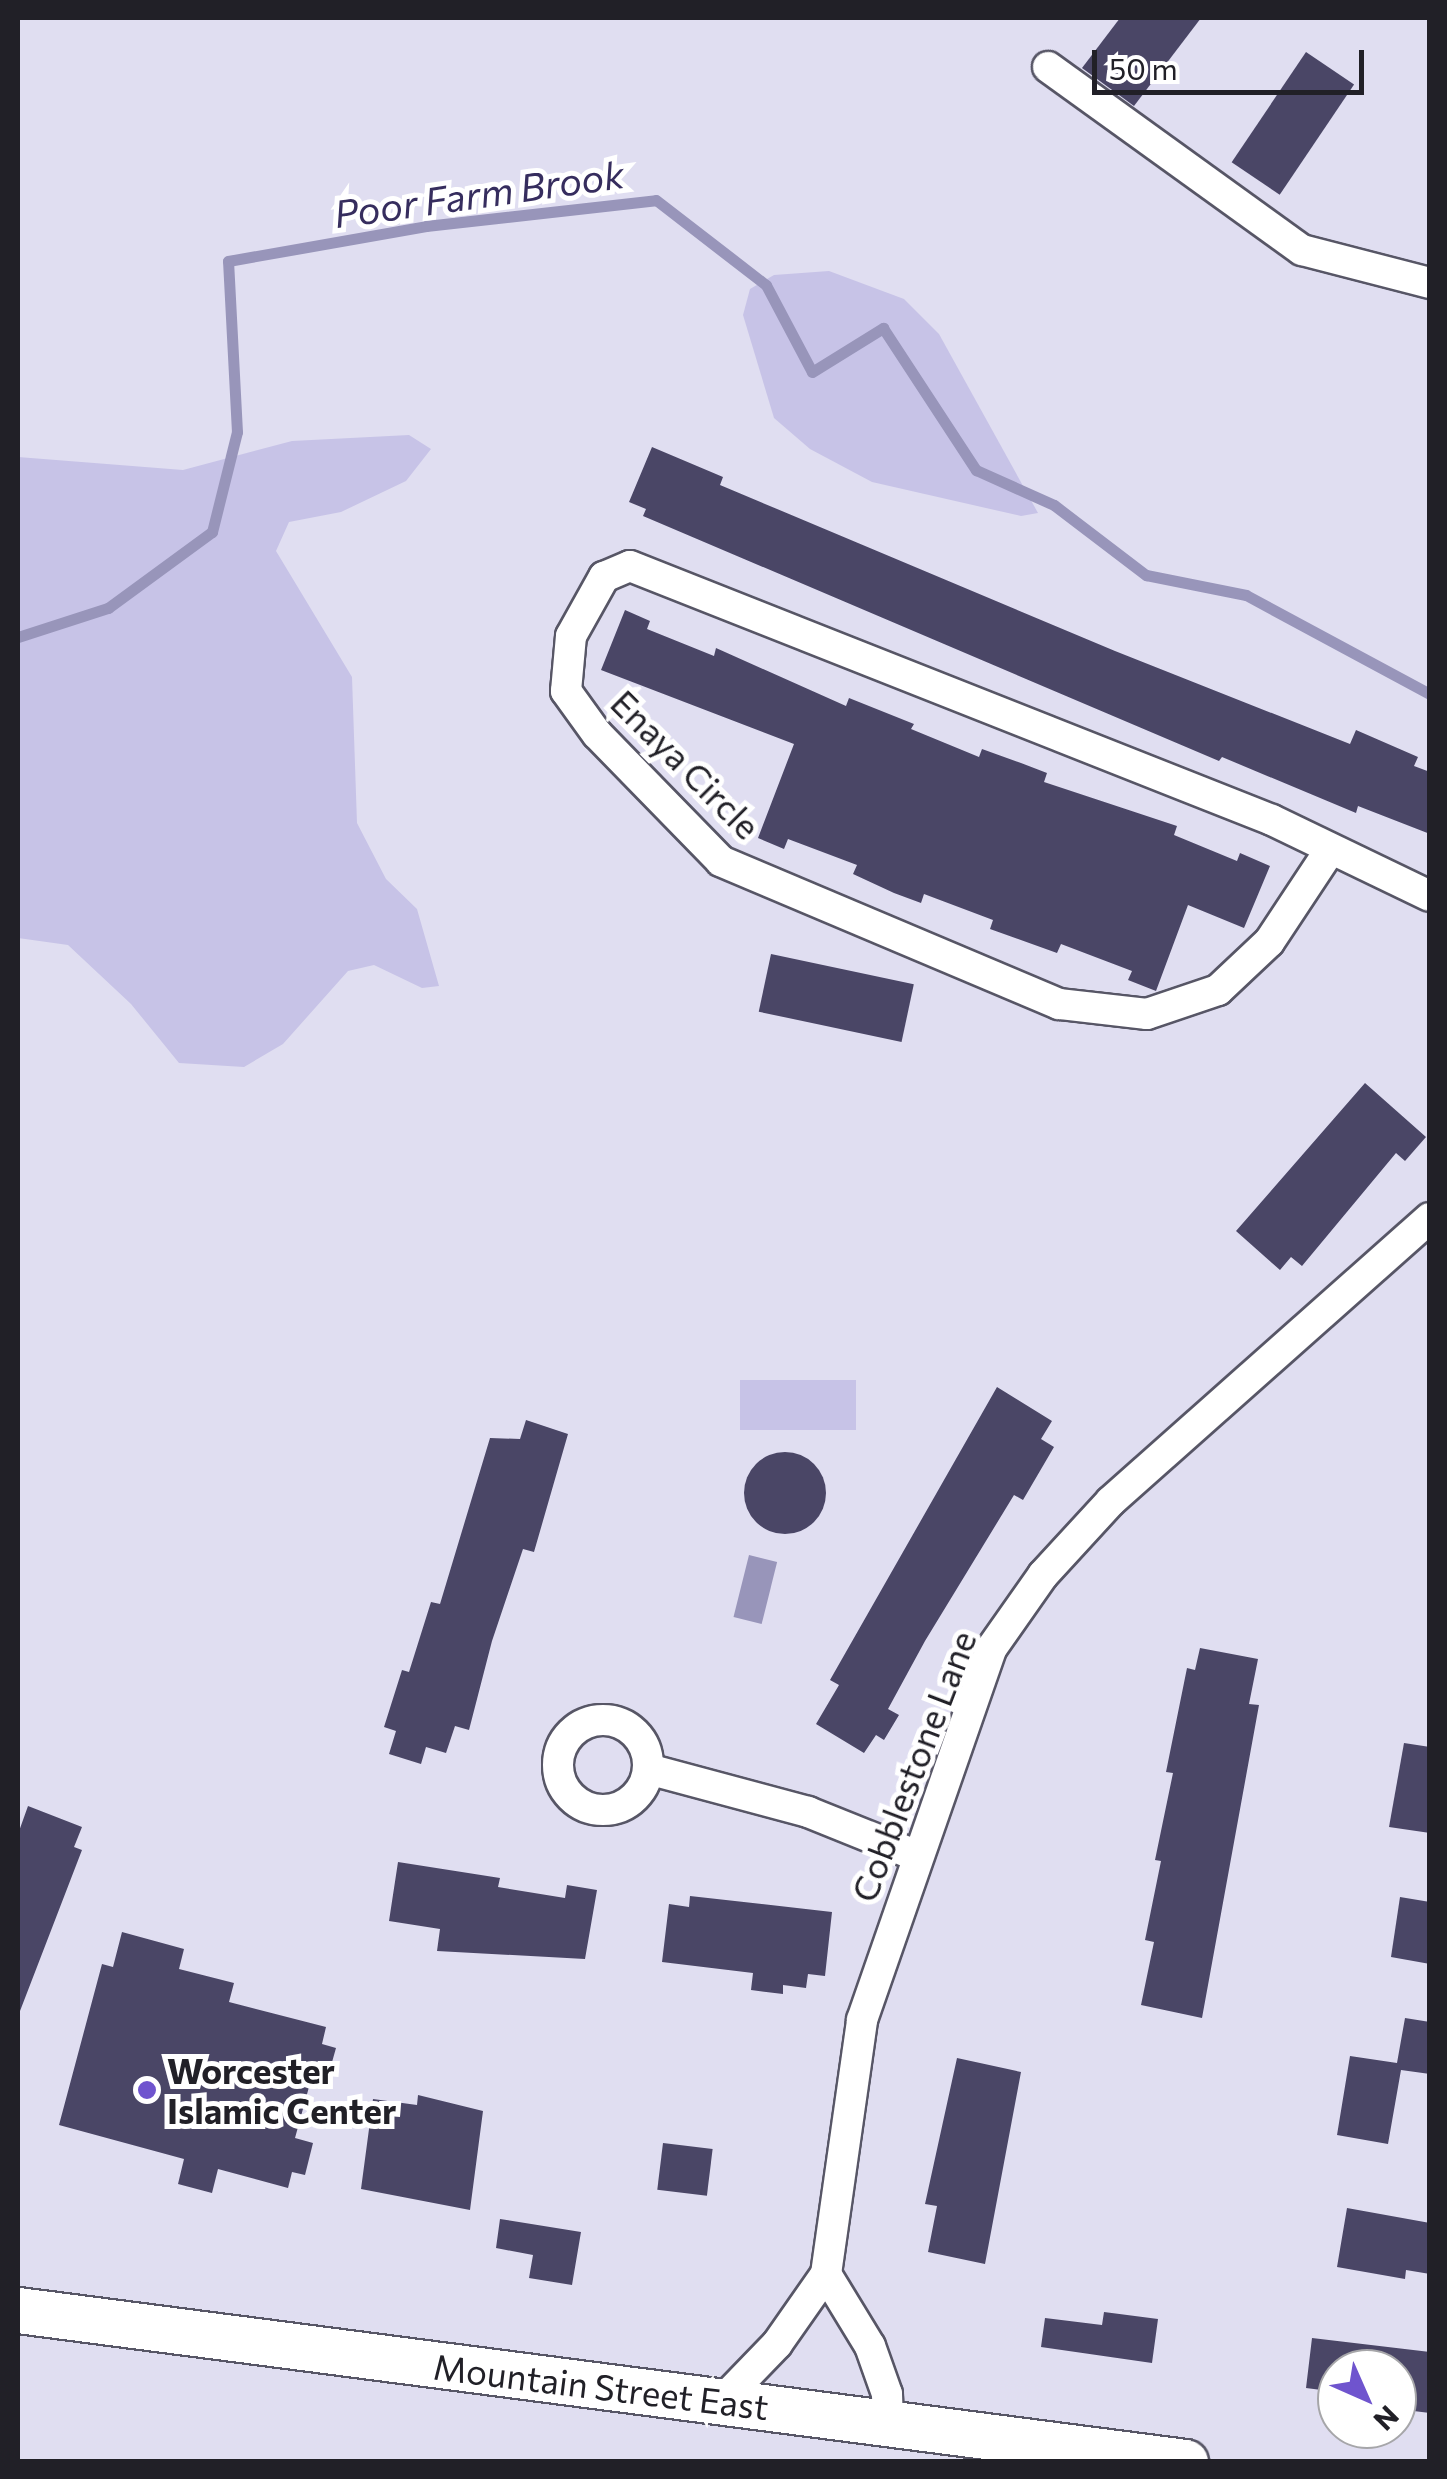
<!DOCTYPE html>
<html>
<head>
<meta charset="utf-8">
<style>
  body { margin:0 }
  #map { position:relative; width:1447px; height:2479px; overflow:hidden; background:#e0def1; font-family:Commissioner,sans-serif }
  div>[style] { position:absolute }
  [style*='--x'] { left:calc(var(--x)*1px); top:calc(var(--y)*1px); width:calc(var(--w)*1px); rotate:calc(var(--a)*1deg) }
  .green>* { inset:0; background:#c7c3e7; transform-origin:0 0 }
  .water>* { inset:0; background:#9895ba; transform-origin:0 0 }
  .stream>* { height:11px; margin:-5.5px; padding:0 5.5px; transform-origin:5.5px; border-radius:5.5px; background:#9895ba }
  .building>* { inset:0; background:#4a4666; transform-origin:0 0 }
  .round { border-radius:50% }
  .roads { filter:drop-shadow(2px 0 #575666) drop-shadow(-2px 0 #575666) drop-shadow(0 2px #575666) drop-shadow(0 -2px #575666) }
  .minor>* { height:30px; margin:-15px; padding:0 15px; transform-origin:15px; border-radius:15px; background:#fff }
  .minor>.ring { margin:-15px; padding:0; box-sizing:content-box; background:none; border:30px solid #fff; border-radius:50% }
  .secondary>* { height:45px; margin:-22.5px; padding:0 22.5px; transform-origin:22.5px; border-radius:22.5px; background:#fff }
  .dots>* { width:28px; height:28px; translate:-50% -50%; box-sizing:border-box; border:5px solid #fff; border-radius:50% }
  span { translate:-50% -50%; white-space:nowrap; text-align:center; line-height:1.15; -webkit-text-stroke:10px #fff; paint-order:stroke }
  .street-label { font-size:35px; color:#212027 }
  .poi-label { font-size:35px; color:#212027; font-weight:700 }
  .left { translate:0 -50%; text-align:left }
  .water-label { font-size:38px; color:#362d5e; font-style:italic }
  .frame { position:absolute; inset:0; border:20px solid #212027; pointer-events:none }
  .north { position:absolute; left:1317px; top:2349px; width:100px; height:100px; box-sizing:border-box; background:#fff; border:2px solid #a6a6a9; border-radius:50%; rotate:135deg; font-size:28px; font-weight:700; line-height:40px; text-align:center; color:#212027 }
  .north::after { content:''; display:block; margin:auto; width:35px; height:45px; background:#6f54ce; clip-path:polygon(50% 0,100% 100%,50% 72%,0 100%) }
  .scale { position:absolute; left:1092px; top:50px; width:272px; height:45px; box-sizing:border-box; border:5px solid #212027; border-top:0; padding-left:12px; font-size:30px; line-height:35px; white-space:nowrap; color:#212027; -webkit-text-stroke:8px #fff; paint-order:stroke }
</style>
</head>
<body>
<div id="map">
  <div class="green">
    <div style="clip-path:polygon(829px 271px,904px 299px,939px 334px,1038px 513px,1021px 516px,872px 482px,810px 449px,774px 418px,743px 315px,750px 289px,774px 275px)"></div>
    <div style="clip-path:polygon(409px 435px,431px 449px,406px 481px,341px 512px,289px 522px,276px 551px,352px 677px,357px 823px,386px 879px,417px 909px,439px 986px,422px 988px,374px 965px,348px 971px,283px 1044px,244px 1067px,179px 1063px,131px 1004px,68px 945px,18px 938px,18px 457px,183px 470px,292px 441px)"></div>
    <div style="left:740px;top:1380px;width:116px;height:50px"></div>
  </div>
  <div class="water">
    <div style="left:749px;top:1555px;width:29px;height:64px;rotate:14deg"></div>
  </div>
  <div class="stream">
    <div style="--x:18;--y:637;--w:95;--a:-17.9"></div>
    <div style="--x:108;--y:608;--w:129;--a:-36.2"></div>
    <div style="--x:212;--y:532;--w:103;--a:-76"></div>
    <div style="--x:237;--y:432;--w:171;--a:-93"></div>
    <div style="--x:228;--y:261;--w:201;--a:-10"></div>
    <div style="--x:426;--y:226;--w:231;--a:-6.4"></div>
    <div style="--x:656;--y:200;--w:139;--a:37.7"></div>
    <div style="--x:766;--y:285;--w:98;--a:62.1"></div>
    <div style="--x:812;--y:372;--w:84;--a:-31.8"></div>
    <div style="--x:883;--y:328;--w:170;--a:56.8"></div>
    <div style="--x:976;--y:470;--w:85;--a:24.2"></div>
    <div style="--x:1054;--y:505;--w:116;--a:37.3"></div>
    <div style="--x:1146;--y:575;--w:102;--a:11.3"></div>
    <div style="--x:1246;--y:595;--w:209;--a:28.3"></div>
  </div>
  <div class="building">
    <div style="clip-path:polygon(1120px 18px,1201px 18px,1134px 106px,1082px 68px)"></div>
    <div style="left:1306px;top:52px;width:58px;height:133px;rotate:34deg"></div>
    <div style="clip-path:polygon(652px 447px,723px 477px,720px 485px,1115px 651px,1350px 744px,1356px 730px,1418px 757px,1414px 766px,1430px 772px,1430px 834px,1358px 806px,1356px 813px,1222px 757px,1219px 761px,643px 516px,646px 509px,629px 502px)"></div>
    <div style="clip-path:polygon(625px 610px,650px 621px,647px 629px,714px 656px,716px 648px,846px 706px,849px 698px,914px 724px,911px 729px,979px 757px,982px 749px,1021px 763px,1047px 773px,1044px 782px,1177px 826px,1174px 835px,1237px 861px,1240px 853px,1270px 866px,1244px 928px,1188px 905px,1156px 991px,1128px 980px,1132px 971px,1061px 944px,1057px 953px,990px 929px,993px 920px,924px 894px,921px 903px,894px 893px,853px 874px,857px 865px,788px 839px,784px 849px,758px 838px,794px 744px,601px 670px)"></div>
    <div style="left:771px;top:954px;width:146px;height:59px;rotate:12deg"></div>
    <div style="clip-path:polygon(1365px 1083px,1426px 1137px,1405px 1161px,1396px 1153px,1302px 1266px,1291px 1257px,1280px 1270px,1236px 1231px)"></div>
    <div style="clip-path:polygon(997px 1387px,1052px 1421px,1041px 1439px,1054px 1447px,1023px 1500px,1014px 1495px,925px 1641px,888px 1709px,899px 1715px,884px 1740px,876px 1735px,864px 1753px,816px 1724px,839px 1685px,830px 1680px)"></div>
    <div style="clip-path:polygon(526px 1420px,568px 1434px,534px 1552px,523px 1549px,492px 1641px,469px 1730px,455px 1726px,446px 1753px,426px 1747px,421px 1764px,389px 1754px,396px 1731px,384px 1727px,402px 1670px,409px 1672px,431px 1602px,440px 1604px,490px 1438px,520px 1439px)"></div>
    <div class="round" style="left:744px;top:1452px;width:82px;height:82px"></div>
    <div style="clip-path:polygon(1200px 1648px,1258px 1659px,1249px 1704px,1259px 1705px,1202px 2018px,1141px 2005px,1154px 1942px,1145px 1940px,1161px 1861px,1155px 1860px,1173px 1773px,1166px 1772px,1187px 1668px,1195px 1670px)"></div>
    <div style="clip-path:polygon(1404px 1743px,1430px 1747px,1430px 1833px,1389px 1827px)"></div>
    <div style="clip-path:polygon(28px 1806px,82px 1827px,74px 1847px,82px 1850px,20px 2011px,18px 1834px)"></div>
    <div style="clip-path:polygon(398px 1862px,500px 1878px,498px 1887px,565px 1898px,567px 1885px,597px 1890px,585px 1959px,437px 1951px,440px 1929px,389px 1921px)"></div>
    <div style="clip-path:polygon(690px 1896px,832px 1912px,825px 1976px,808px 1974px,806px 1988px,783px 1985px,783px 1994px,751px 1990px,753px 1973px,662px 1962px,669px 1904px,689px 1907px)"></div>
    <div style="clip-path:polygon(1400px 1897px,1430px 1902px,1430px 1964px,1391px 1957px)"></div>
    <div style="clip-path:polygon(122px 1932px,184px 1949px,179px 1969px,234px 1983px,229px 2002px,326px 2027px,322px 2044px,336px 2048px,327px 2080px,312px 2076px,295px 2138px,313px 2143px,305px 2175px,292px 2172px,288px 2188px,218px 2169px,212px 2193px,178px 2184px,184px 2159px,59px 2125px,102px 1964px,113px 1967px)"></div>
    <div style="clip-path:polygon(1405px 2018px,1430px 2022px,1430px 2074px,1401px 2070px,1388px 2144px,1337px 2135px,1350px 2056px,1397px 2063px)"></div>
    <div style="clip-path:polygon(957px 2058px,1021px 2072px,985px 2264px,928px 2252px,937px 2206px,925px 2204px)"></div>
    <div style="clip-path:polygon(418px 2095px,483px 2111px,470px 2210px,361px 2189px,373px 2099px,417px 2105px)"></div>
    <div style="left:663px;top:2143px;width:50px;height:47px;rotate:7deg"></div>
    <div style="clip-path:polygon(1347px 2208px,1430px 2223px,1430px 2274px,1406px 2270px,1405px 2279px,1337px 2267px)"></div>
    <div style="clip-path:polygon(500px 2219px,581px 2232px,572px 2285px,529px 2278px,533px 2255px,496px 2248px)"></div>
    <div style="clip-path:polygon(1104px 2312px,1158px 2319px,1152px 2363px,1041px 2347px,1045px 2318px,1102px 2325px)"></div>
    <div style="clip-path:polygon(1312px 2338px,1430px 2352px,1430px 2413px,1397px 2409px,1397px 2369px,1337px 2369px,1337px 2392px,1306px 2388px)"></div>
  </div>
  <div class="roads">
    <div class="minor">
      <div style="--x:1048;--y:67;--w:313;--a:35.8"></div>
      <div style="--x:1302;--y:250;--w:132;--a:14.5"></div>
      <div style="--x:1330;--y:850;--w:110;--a:123.5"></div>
      <div style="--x:1269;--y:942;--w:70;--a:136.7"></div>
      <div style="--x:1218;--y:990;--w:75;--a:161.3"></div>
      <div style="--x:1147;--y:1014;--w:89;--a:-173.5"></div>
      <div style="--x:1059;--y:1004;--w:367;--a:-157.1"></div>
      <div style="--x:721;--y:861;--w:177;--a:-134.3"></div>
      <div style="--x:597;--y:734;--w:53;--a:-125.8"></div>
      <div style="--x:566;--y:691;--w:55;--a:-84.8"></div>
      <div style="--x:571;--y:636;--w:68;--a:-60.8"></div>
      <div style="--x:604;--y:577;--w:28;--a:-23"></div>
      <div style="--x:630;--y:566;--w:690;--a:21.59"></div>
      <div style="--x:1272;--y:820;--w:175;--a:25.7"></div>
      <div class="ring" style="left:558px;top:1720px;width:60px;height:60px"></div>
      <div style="--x:648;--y:1769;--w:166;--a:15"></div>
      <div style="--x:808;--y:1812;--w:115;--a:21.9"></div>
      <div style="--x:826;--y:2274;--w:84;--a:58.6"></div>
      <div style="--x:870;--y:2346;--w:51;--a:70.5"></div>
      <div style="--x:887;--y:2394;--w:28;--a:88"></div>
      <div style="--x:721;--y:2402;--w:81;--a:-46"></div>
      <div style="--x:777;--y:2344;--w:85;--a:-55"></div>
      <div style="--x:826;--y:2274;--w:257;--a:-81.9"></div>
      <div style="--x:862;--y:2020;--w:393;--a:-70.8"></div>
      <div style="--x:991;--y:1649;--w:90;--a:-54.9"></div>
      <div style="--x:1043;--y:1575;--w:100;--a:-47.4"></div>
      <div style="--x:1111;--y:1501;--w:426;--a:-41.6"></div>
    </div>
    <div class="secondary">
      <div style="--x:18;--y:2310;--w:1177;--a:7.42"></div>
    </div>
  </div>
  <div class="dots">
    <div style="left:147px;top:2090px;background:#6f54ce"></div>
  </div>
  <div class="street-label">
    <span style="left:686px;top:764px;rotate:45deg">Enaya Circle</span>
    <span style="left:913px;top:1766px;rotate:-69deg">Cobblestone Lane</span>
    <span style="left:601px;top:2386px;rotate:7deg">Mountain Street East</span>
  </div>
  <div class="poi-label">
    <span class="left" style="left:167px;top:2090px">Worcester<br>Islamic Center</span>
  </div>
  <div class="water-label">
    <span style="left:479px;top:193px;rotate:-8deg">Poor Farm Brook</span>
  </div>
  <div class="frame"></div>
  <div class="north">N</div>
  <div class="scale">50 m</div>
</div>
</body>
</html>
